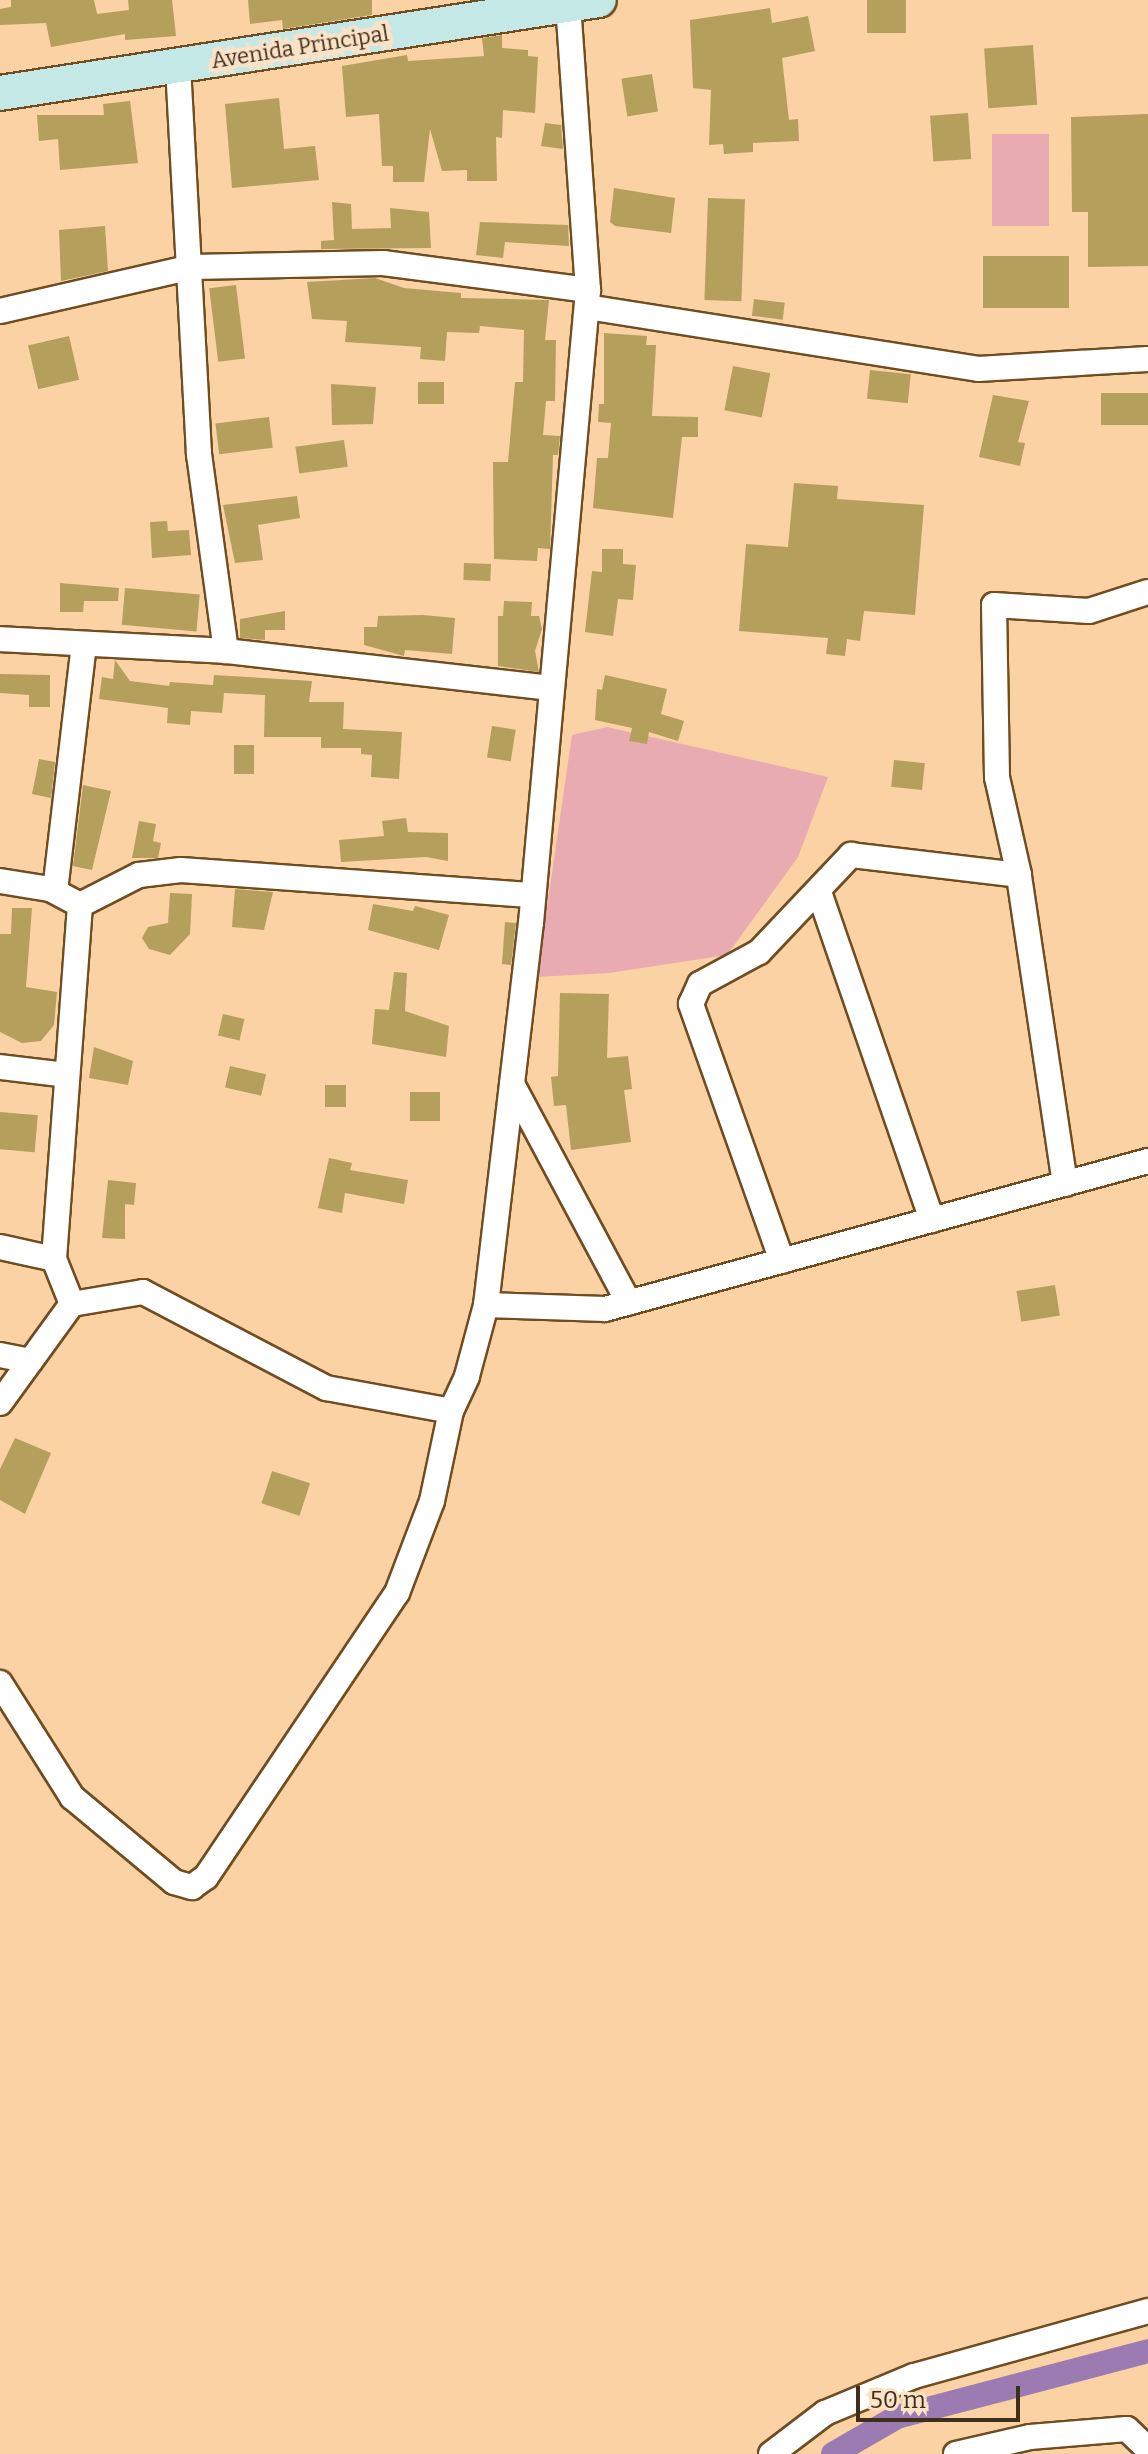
<!DOCTYPE html>
<html>
<head>
<meta charset="utf-8">
<style>
  body { margin:0 }
  #map { position:relative; width:1148px; height:2454px; overflow:hidden; background:#fad2a3; font-family:Bitter,serif }
  div>[style] { position:absolute }
  [style*='--x'] { left:calc(var(--x)*1px); top:calc(var(--y)*1px); width:calc(var(--w)*1px); rotate:calc(var(--a)*1deg) }
  .green>* { inset:0; background:#e9abb2; transform-origin:0 0 }
  .canal>* { height:24px; margin:-12px; padding:0 12px; transform-origin:12px; border-radius:12px; background:#9c7bb2 }
  .building>* { inset:0; background:#b59f5d; transform-origin:0 0 }
  .roads { filter:drop-shadow(2px 0 #6f4d21) drop-shadow(-2px 0 #6f4d21) drop-shadow(0 2px #6f4d21) drop-shadow(0 -2px #6f4d21) }
  .street>* { height:24px; margin:-12px; padding:0 12px; transform-origin:12px; border-radius:12px; background:#fff }
  .secondary>* { height:34px; margin:-17px; padding:0 17px; transform-origin:17px; border-radius:17px; background:#c4e8e6 }
  span { translate:-50% -50%; white-space:nowrap; text-align:center; line-height:1.15; -webkit-text-stroke:8px #fae2c7; paint-order:stroke }
  .street-label { font-size:22px; color:#3e2f1c }
  .scale { position:absolute; left:856px; top:2386px; width:164px; height:36px; box-sizing:border-box; border:4px solid #3e2f1c; border-top:0; padding-left:10px; font-size:24px; line-height:28px; white-space:nowrap; color:#3e2f1c; -webkit-text-stroke:6px #fae2c7; paint-order:stroke }
</style>
</head>
<body>
<div id="map">
  <div class="green">
    <div style="left:992px;top:134px;width:57px;height:92px"></div>
    <div style="clip-path:polygon(607px 727px,828px 777px,798px 857px,727px 955px,609px 973px,537px 977px,572px 735px)"></div>
  </div>
  <div class="canal">
    <div style="--x:833;--y:2454;--w:74;--a:-30"></div>
    <div style="--x:897;--y:2417;--w:260;--a:-14.7"></div>
  </div>
  <div class="building">
    <div style="clip-path:polygon(11px 0,94px 0,97px 14px,129px 10px,128px 0,172px 0,176px 36px,125px 40px,125px 34px,51px 47px,46px 23px,0 25px,0 9px,11px 7px)"></div>
    <div style="clip-path:polygon(248px 0,372px 0,372px 15px,283px 29px,282px 20px,250px 24px)"></div>
    <div style="left:867px;top:0;width:39px;height:33px"></div>
    <div style="clip-path:polygon(770px 8px,772px 23px,808px 16px,815px 51px,782px 58px,789px 120px,798px 119px,799px 141px,753px 143px,753px 152px,724px 154px,723px 144px,709px 145px,711px 90px,693px 88px,690px 20px)"></div>
    <div style="clip-path:polygon(502px 35px,502px 48px,528px 50px,528px 56px,538px 57px,535px 113px,503px 110px,502px 138px,496px 137px,497px 181px,467px 181px,467px 170px,442px 171px,430px 129px,424px 182px,393px 182px,393px 166px,382px 166px,379px 114px,346px 117px,342px 66px,407px 55px,408px 61px,484px 56px,482px 38px)"></div>
    <div style="left:1033px;top:45px;width:60px;height:49px;rotate:86deg"></div>
    <div style="left:652px;top:74px;width:38px;height:31px;rotate:81deg"></div>
    <div style="clip-path:polygon(279px 98px,284px 149px,315px 146px,319px 180px,232px 188px,225px 104px)"></div>
    <div style="clip-path:polygon(130px 101px,138px 163px,60px 170px,58px 139px,39px 141px,37px 115px,104px 115px,103px 104px)"></div>
    <div style="left:968px;top:113px;width:46px;height:38px;rotate:86deg"></div>
    <div style="clip-path:polygon(1148px 114px,1148px 266px,1088px 267px,1088px 212px,1072px 212px,1071px 117px)"></div>
    <div style="clip-path:polygon(545px 123px,561px 125px,563px 149px,541px 146px)"></div>
    <div style="clip-path:polygon(614px 188px,675px 198px,671px 233px,615px 226px,610px 222px)"></div>
    <div style="left:708px;top:198px;width:37px;height:102px;rotate:2deg"></div>
    <div style="clip-path:polygon(332px 202px,351px 204px,352px 229px,391px 228px,390px 208px,429px 212px,431px 248px,321px 249px,321px 241px,334px 240px)"></div>
    <div style="clip-path:polygon(480px 222px,568px 225px,569px 246px,505px 242px,503px 258px,476px 255px)"></div>
    <div style="clip-path:polygon(105px 226px,108px 271px,61px 281px,59px 230px)"></div>
    <div style="left:983px;top:256px;width:86px;height:52px"></div>
    <div style="clip-path:polygon(375px 278px,404px 288px,461px 293px,461px 298px,549px 300px,545px 340px,556px 340px,555px 401px,546px 401px,543px 435px,560px 436px,558px 455px,553px 455px,550px 549px,538px 548px,537px 561px,494px 559px,493px 462px,508px 462px,515px 382px,523px 382px,524px 330px,480px 326px,479px 333px,447px 332px,445px 361px,420px 359px,421px 347px,345px 342px,347px 321px,312px 319px,307px 282px)"></div>
    <div style="left:236px;top:285px;width:74px;height:27px;rotate:83deg"></div>
    <div style="left:754px;top:299px;width:31px;height:17px;rotate:7deg"></div>
    <div style="clip-path:polygon(604px 333px,647px 336px,646px 345px,656px 345px,652px 416px,698px 417px,698px 437px,682px 437px,673px 518px,593px 508px,597px 458px,608px 458px,611px 423px,598px 422px,599px 404px,604px 404px)"></div>
    <div style="left:69px;top:336px;width:45px;height:42px;rotate:77deg"></div>
    <div style="left:733px;top:366px;width:38px;height:45px;rotate:11deg"></div>
    <div style="left:870px;top:370px;width:41px;height:29px;rotate:6deg"></div>
    <div style="left:418px;top:382px;width:26px;height:22px"></div>
    <div style="clip-path:polygon(331px 384px,376px 387px,373px 424px,332px 425px)"></div>
    <div style="left:1101px;top:393px;width:47px;height:32px"></div>
    <div style="clip-path:polygon(993px 395px,1029px 401px,1018px 442px,1025px 443px,1020px 466px,979px 457px)"></div>
    <div style="left:269px;top:417px;width:31px;height:54px;rotate:83deg"></div>
    <div style="left:344px;top:440px;width:27px;height:49px;rotate:82deg"></div>
    <div style="clip-path:polygon(794px 483px,838px 486px,837px 499px,924px 505px,915px 615px,864px 611px,860px 641px,847px 639px,845px 656px,826px 654px,828px 638px,739px 631px,746px 544px,788px 547px)"></div>
    <div style="clip-path:polygon(297px 496px,300px 518px,258px 525px,263px 560px,235px 563px,223px 505px)"></div>
    <div style="clip-path:polygon(167px 521px,168px 531px,189px 530px,191px 555px,152px 558px,150px 522px)"></div>
    <div style="clip-path:polygon(602px 549px,623px 549px,623px 564px,636px 565px,633px 600px,618px 599px,613px 636px,585px 632px,592px 571px,602px 572px)"></div>
    <div style="left:464px;top:563px;width:27px;height:17px;rotate:2deg"></div>
    <div style="clip-path:polygon(60px 583px,119px 588px,118px 601px,84px 601px,83px 612px,60px 612px)"></div>
    <div style="left:125px;top:588px;width:75px;height:37px;rotate:5deg"></div>
    <div style="clip-path:polygon(504px 601px,532px 602px,531px 616px,539px 616px,542px 629px,535px 651px,539px 672px,498px 666px,498px 616px,503px 616px)"></div>
    <div style="clip-path:polygon(285px 611px,285px 630px,265px 630px,265px 640px,240px 638px,240px 619px)"></div>
    <div style="clip-path:polygon(423px 615px,455px 618px,452px 654px,405px 650px,404px 656px,364px 645px,364px 627px,377px 627px,378px 616px)"></div>
    <div style="clip-path:polygon(115px 660px,130px 681px,169px 686px,170px 682px,213px 685px,214px 675px,312px 681px,309px 702px,344px 702px,343px 729px,402px 732px,399px 779px,371px 777px,372px 755px,361px 754px,361px 748px,321px 748px,321px 737px,264px 737px,265px 695px,224px 693px,222px 713px,191px 711px,190px 725px,167px 723px,168px 708px,99px 699px,102px 677px,113px 679px)"></div>
    <div style="clip-path:polygon(0 674px,50px 675px,50px 707px,29px 707px,29px 695px,0 693px)"></div>
    <div style="clip-path:polygon(605px 675px,667px 689px,661px 714px,684px 721px,678px 741px,649px 732px,647px 744px,629px 741px,632px 728px,595px 720px,597px 689px,602px 690px)"></div>
    <div style="left:492px;top:726px;width:24px;height:32px;rotate:9deg"></div>
    <div style="left:234px;top:745px;width:20px;height:29px"></div>
    <div style="clip-path:polygon(39px 759px,55px 762px,51px 798px,32px 794px)"></div>
    <div style="left:894px;top:760px;width:31px;height:27px;rotate:6deg"></div>
    <div style="clip-path:polygon(83px 785px,111px 791px,92px 870px,73px 866px)"></div>
    <div style="clip-path:polygon(406px 818px,408px 832px,448px 833px,448px 861px,426px 857px,341px 862px,339px 840px,384px 836px,382px 821px)"></div>
    <div style="clip-path:polygon(139px 821px,156px 824px,153px 841px,161px 843px,158px 858px,132px 858px)"></div>
    <div style="clip-path:polygon(235px 889px,273px 892px,264px 930px,232px 927px)"></div>
    <div style="clip-path:polygon(170px 893px,192px 894px,190px 934px,170px 955px,149px 949px,142px 938px,148px 927px,168px 923px)"></div>
    <div style="clip-path:polygon(373px 904px,413px 911px,415px 906px,449px 915px,439px 950px,368px 930px)"></div>
    <div style="clip-path:polygon(12px 908px,32px 908px,26px 987px,57px 992px,54px 1025px,41px 1041px,22px 1043px,0 1032px,0 934px,11px 934px)"></div>
    <div style="clip-path:polygon(505px 922px,516px 923px,511px 965px,502px 964px)"></div>
    <div style="clip-path:polygon(394px 972px,407px 973px,405px 1011px,449px 1026px,446px 1057px,372px 1044px,375px 1009px,389px 1010px)"></div>
    <div style="clip-path:polygon(560px 993px,609px 994px,607px 1058px,628px 1056px,632px 1089px,624px 1090px,631px 1142px,571px 1150px,566px 1105px,554px 1106px,551px 1077px,558px 1076px)"></div>
    <div style="left:223px;top:1014px;width:22px;height:22px;rotate:13deg"></div>
    <div style="clip-path:polygon(94px 1047px,133px 1061px,128px 1085px,89px 1078px)"></div>
    <div style="left:230px;top:1066px;width:37px;height:22px;rotate:13deg"></div>
    <div style="left:325px;top:1085px;width:21px;height:22px"></div>
    <div style="left:410px;top:1092px;width:30px;height:29px"></div>
    <div style="left:0;top:1112px;width:38px;height:37px;rotate:5deg"></div>
    <div style="clip-path:polygon(329px 1158px,352px 1163px,350px 1170px,408px 1180px,404px 1204px,345px 1193px,342px 1213px,318px 1208px)"></div>
    <div style="clip-path:polygon(108px 1180px,136px 1183px,134px 1205px,125px 1204px,125px 1239px,102px 1238px)"></div>
    <div style="left:1055px;top:1285px;width:31px;height:39px;rotate:81deg"></div>
    <div style="clip-path:polygon(15px 1438px,51px 1453px,25px 1514px,0 1500px,0 1469px)"></div>
    <div style="left:272px;top:1471px;width:40px;height:34px;rotate:18deg"></div>
  </div>
  <div class="roads">
    <div class="street">
      <div style="--x:178;--y:66;--w:389;--a:86.9"></div>
      <div style="--x:199;--y:454;--w:199;--a:82.2"></div>
      <div style="--x:226;--y:651;--w:326;--a:6.5"></div>
      <div style="--x:587;--y:307;--w:396;--a:9"></div>
      <div style="--x:978;--y:369;--w:170;--a:-3.4"></div>
      <div style="--x:0;--y:311;--w:197;--a:-12.9"></div>
      <div style="--x:192;--y:267;--w:191;--a:-1.2"></div>
      <div style="--x:383;--y:263;--w:207;--a:7.5"></div>
      <div style="--x:0;--y:639;--w:226;--a:3"></div>
      <div style="--x:0;--y:881;--w:51;--a:9.1"></div>
      <div style="--x:50;--y:889;--w:34;--a:28"></div>
      <div style="--x:80;--y:905;--w:355;--a:94.2"></div>
      <div style="--x:54;--y:1259;--w:48;--a:68.2"></div>
      <div style="--x:72;--y:1304;--w:72;--a:-9.6"></div>
      <div style="--x:143;--y:1292;--w:207;--a:27.7"></div>
      <div style="--x:326;--y:1388;--w:127;--a:10.4"></div>
      <div style="--x:451;--y:1411;--w:38;--a:-65"></div>
      <div style="--x:467;--y:1376;--w:73;--a:-75"></div>
      <div style="--x:486;--y:1305;--w:385;--a:-83.3"></div>
      <div style="--x:531;--y:923;--w:636;--a:-84.85"></div>
      <div style="--x:588;--y:290;--w:286;--a:-94"></div>
      <div style="--x:55;--y:891;--w:248;--a:-83.3"></div>
      <div style="--x:819;--y:892;--w:347;--a:71"></div>
      <div style="--x:80;--y:905;--w:66;--a:-27"></div>
      <div style="--x:139;--y:875;--w:42;--a:-6.8"></div>
      <div style="--x:181;--y:870;--w:353;--a:4.1"></div>
      <div style="--x:0;--y:1067;--w:67;--a:6.8"></div>
      <div style="--x:512;--y:1084;--w:248;--a:61.9"></div>
      <div style="--x:1065;--y:1184;--w:312;--a:-98.5"></div>
      <div style="--x:1019;--y:875;--w:100;--a:-102.7"></div>
      <div style="--x:997;--y:777;--w:172;--a:-91"></div>
      <div style="--x:994;--y:605;--w:95;--a:3.6"></div>
      <div style="--x:1089;--y:611;--w:62;--a:-17.9"></div>
      <div style="--x:0;--y:1247;--w:55;--a:12.5"></div>
      <div style="--x:782;--y:1261;--w:273;--a:-109.5"></div>
      <div style="--x:691;--y:1004;--w:22;--a:-66"></div>
      <div style="--x:700;--y:984;--w:67;--a:-28.5"></div>
      <div style="--x:759;--y:952;--w:134;--a:-46.5"></div>
      <div style="--x:851;--y:855;--w:169;--a:6.8"></div>
      <div style="--x:486;--y:1305;--w:119;--a:1.9"></div>
      <div style="--x:605;--y:1309;--w:563;--a:-15.25"></div>
      <div style="--x:0;--y:1355;--w:31;--a:11"></div>
      <div style="--x:0;--y:1403;--w:122;--a:-54"></div>
      <div style="--x:0;--y:1683;--w:135;--a:57.7"></div>
      <div style="--x:72;--y:1797;--w:133;--a:39.8"></div>
      <div style="--x:174;--y:1882;--w:19;--a:16"></div>
      <div style="--x:192;--y:1887;--w:17;--a:-36"></div>
      <div style="--x:206;--y:1877;--w:342;--a:-56.1"></div>
      <div style="--x:397;--y:1593;--w:98;--a:-69.2"></div>
      <div style="--x:432;--y:1501;--w:92;--a:-78.1"></div>
      <div style="--x:771;--y:2454;--w:68;--a:-37.2"></div>
      <div style="--x:825;--y:2413;--w:96;--a:-22.6"></div>
      <div style="--x:914;--y:2376;--w:243;--a:-15.5"></div>
      <div style="--x:956;--y:2454;--w:76;--a:-12.9"></div>
      <div style="--x:1030;--y:2437;--w:97;--a:-4.7"></div>
      <div style="--x:1127;--y:2429;--w:29;--a:44"></div>
    </div>
    <div class="secondary">
      <div style="--x:0;--y:93;--w:606;--a:-8.83"></div>
    </div>
  </div>
  <div class="street-label">
    <span style="left:300px;top:47px;rotate:-9deg">Avenida Principal</span>
  </div>
  <div class="scale">50 m</div>
</div>
</body>
</html>
